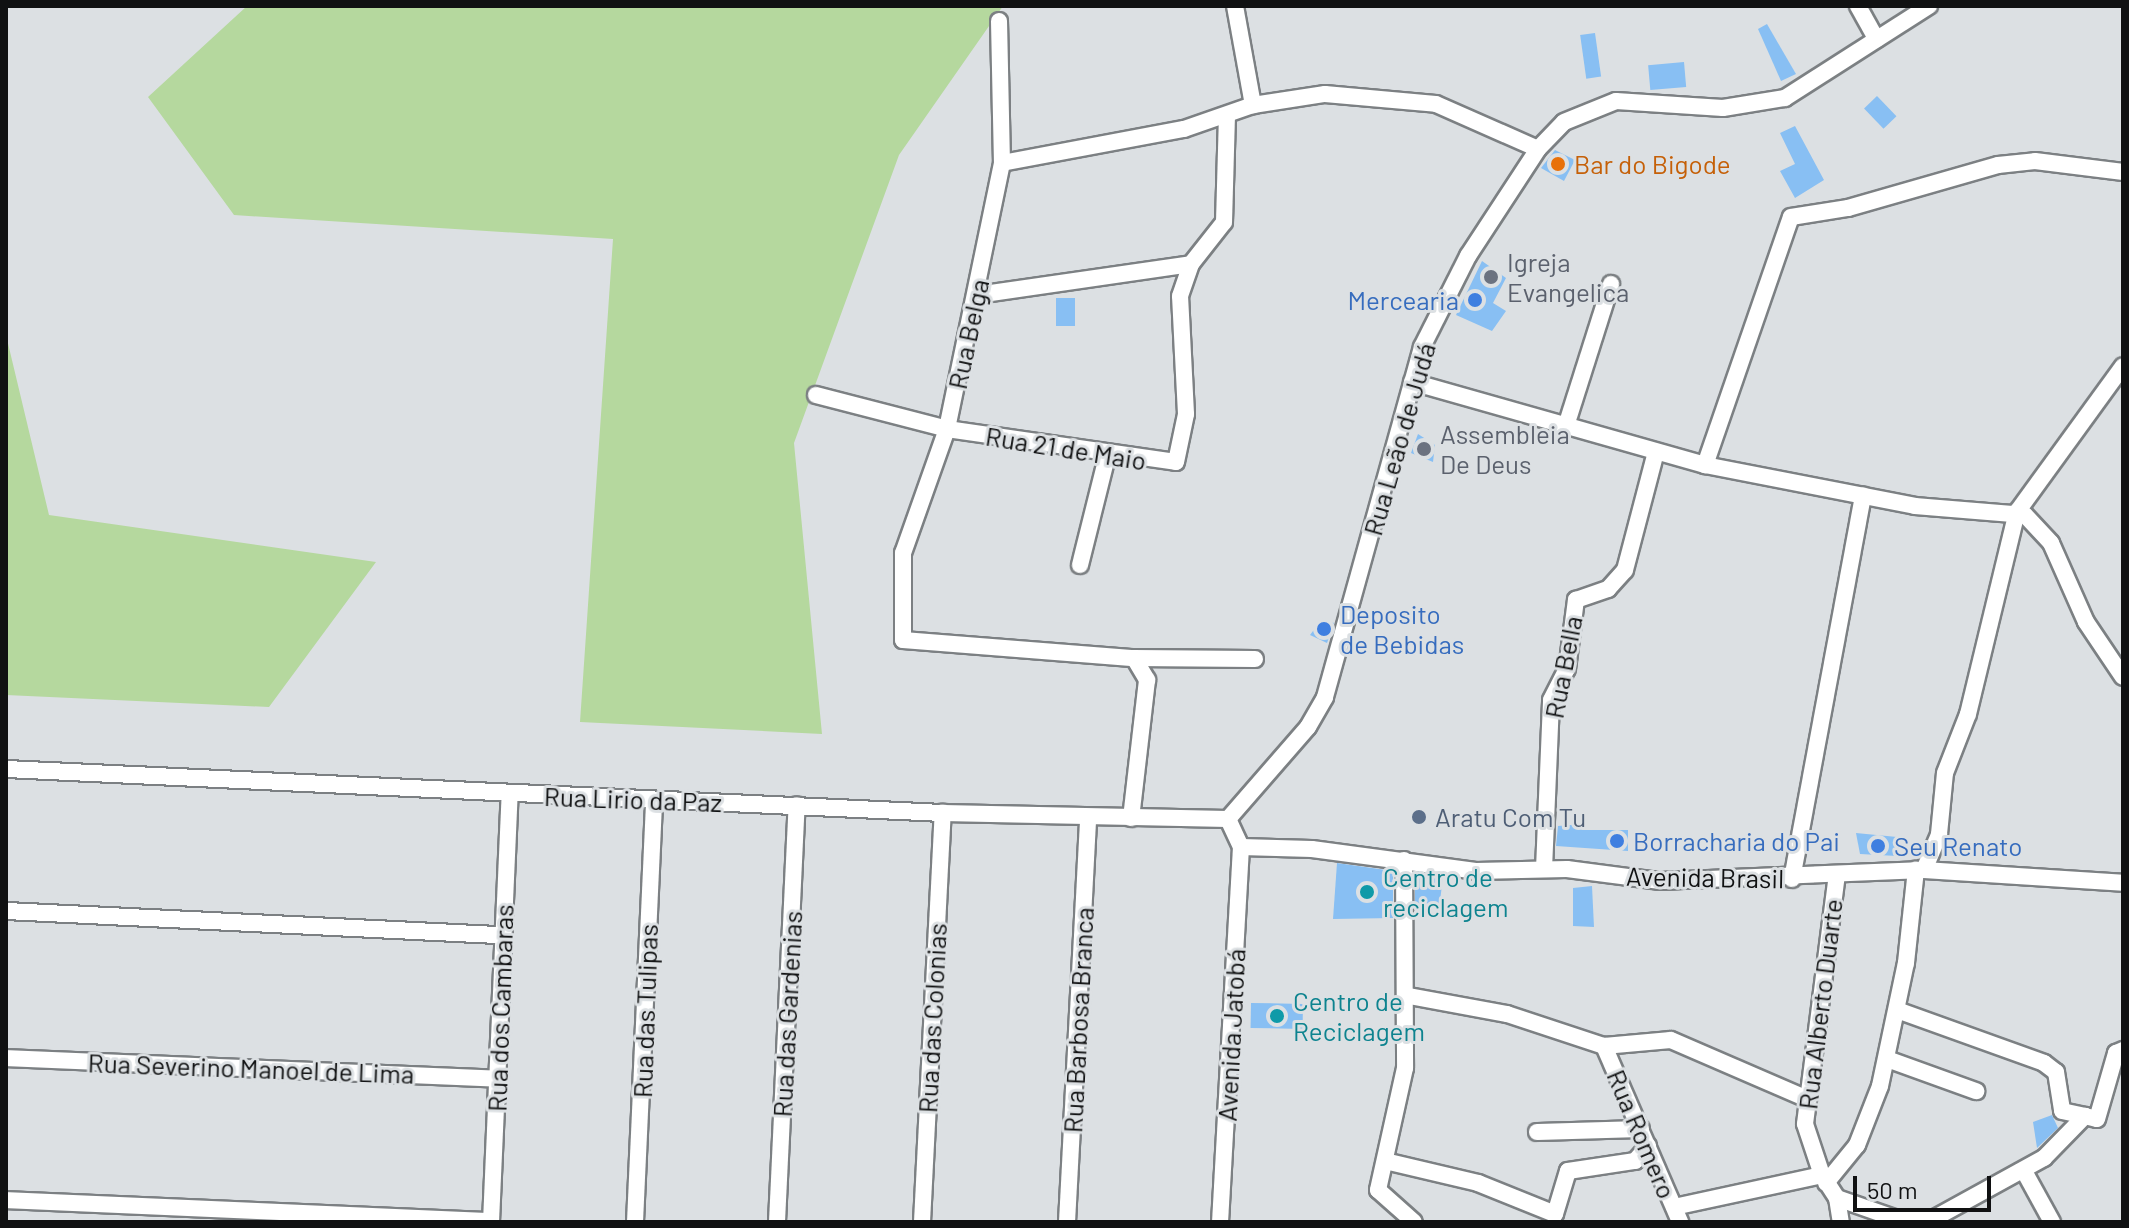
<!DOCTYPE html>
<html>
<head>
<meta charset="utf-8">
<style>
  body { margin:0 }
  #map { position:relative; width:2129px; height:1228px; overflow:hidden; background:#dce0e3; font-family:Barlow,sans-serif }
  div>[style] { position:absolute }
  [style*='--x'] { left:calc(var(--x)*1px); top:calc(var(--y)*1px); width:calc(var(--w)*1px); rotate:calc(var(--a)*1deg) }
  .green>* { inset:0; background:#b5d89e }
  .building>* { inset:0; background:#88bff3; transform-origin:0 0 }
  .roads { filter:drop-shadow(2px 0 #7c8083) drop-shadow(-2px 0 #7c8083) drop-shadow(0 2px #7c8083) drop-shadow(0 -2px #7c8083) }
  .street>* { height:16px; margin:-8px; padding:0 8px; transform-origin:8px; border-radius:8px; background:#fff }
  .dots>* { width:22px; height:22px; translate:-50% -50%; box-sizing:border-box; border:4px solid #dce0e3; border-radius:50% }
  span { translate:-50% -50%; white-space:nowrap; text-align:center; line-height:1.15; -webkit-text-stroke:6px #dce0e3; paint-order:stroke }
  .food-label { font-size:26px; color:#c56008 }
  .left { translate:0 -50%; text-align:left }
  .worship-label { font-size:26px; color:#5b616d }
  .shop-label { font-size:26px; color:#366cbe }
  .right { translate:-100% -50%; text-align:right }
  .street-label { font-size:26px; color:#101112 }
  .service-label { font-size:26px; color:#4e5e75 }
  .culture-label { font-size:26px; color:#0d838f }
  .frame { position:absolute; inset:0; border:8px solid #101112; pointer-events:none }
  .scale { position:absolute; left:1853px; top:1176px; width:138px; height:36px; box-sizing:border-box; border:4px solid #101112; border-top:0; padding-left:10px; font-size:24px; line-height:28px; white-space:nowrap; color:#101112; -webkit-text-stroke:6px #dce0e3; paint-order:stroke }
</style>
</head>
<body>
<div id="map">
  <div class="green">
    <div style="clip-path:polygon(247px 6px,1003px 6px,899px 155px,794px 443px,822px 734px,580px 722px,613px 239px,234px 215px,148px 97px)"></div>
    <div style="clip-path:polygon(6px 335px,49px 515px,376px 562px,269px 707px,6px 695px)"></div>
  </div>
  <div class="building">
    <div style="clip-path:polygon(1767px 24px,1796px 74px,1781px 81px,1758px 29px)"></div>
    <div style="left:1595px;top:33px;width:44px;height:15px;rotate:82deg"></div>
    <div style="left:1684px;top:62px;width:25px;height:36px;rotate:85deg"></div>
    <div style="left:1877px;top:96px;width:28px;height:18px;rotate:46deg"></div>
    <div style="clip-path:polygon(1795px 126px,1824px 180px,1795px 198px,1780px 171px,1795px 164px,1780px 133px)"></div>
    <div style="clip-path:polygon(1555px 150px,1575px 160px,1564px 181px,1541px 168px)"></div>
    <div style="clip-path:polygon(1482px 261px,1506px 278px,1493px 303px,1506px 311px,1492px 331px,1456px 315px)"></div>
    <div style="left:1056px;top:298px;width:19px;height:28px"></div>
    <div style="clip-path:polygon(1418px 434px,1435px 445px,1433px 462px,1411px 453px)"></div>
    <div style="clip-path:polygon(1322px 619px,1334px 623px,1327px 643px,1310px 635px)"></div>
    <div style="clip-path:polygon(1583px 824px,1583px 830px,1628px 830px,1628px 851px,1556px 846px,1558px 826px)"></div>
    <div style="clip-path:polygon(1856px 833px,1897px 837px,1897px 856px,1860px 854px)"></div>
    <div style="clip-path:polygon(1337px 863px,1393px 871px,1393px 918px,1333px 919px)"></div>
    <div style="clip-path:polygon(1415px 874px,1443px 878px,1439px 908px,1415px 905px)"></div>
    <div style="clip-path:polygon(1592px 886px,1594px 927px,1573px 926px,1573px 888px)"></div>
    <div style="left:1251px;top:1003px;width:52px;height:25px;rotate:1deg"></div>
    <div style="clip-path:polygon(2052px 1115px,2058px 1128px,2037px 1148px,2033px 1122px)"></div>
  </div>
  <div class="roads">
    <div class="street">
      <div style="--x:1235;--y:6;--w:101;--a:79.7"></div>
      <div style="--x:1858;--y:6;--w:38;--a:61"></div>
      <div style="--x:999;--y:21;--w:142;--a:88.8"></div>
      <div style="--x:1002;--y:163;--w:272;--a:101.7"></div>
      <div style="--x:947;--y:429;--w:132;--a:109.5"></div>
      <div style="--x:903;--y:553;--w:87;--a:90"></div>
      <div style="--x:903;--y:640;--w:232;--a:4.5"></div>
      <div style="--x:1134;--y:658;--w:26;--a:59"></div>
      <div style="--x:1147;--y:680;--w:139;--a:96.6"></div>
      <div style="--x:1002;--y:163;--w:185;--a:-10.6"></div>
      <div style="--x:1184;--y:129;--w:73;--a:-19.2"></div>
      <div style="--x:1253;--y:105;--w:73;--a:-8.7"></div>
      <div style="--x:1325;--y:94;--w:111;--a:5.1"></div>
      <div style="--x:1436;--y:104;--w:111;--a:23.8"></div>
      <div style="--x:977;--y:295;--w:216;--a:-8.2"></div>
      <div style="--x:1191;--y:264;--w:53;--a:-51.8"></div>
      <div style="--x:1224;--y:222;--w:106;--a:-88.4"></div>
      <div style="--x:1412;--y:382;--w:305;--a:15.8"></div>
      <div style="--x:1705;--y:465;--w:214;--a:11"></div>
      <div style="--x:1915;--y:506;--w:110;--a:4.7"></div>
      <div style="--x:2025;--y:515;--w:38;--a:47"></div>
      <div style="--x:2051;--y:543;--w:86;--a:66.1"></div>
      <div style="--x:2086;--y:622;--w:66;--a:56.1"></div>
      <div style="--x:816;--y:395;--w:135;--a:14.5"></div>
      <div style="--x:947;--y:429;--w:231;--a:8.2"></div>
      <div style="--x:1176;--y:462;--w:49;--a:-78.2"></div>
      <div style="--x:1186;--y:414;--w:118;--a:-92.9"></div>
      <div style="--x:1180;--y:296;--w:34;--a:-71"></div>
      <div style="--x:1566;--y:426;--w:149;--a:-72.4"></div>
      <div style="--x:1705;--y:465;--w:262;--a:-70.9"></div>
      <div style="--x:1791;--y:217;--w:58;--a:-9"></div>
      <div style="--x:1848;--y:208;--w:156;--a:-16"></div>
      <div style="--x:1998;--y:165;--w:37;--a:-6"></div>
      <div style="--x:2035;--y:161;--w:89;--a:7.1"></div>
      <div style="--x:1080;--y:565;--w:111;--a:-76"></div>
      <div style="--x:1134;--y:658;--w:121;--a:0.5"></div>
      <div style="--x:6;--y:769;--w:938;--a:2.69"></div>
      <div style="--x:943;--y:813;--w:285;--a:1.2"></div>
      <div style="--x:1228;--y:819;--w:31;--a:65"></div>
      <div style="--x:1241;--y:847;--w:376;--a:93.2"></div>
      <div style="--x:1228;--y:819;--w:122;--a:-49"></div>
      <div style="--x:1308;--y:727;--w:34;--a:-60"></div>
      <div style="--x:1325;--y:697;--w:363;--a:-74.5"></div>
      <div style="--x:1422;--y:347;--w:102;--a:-63.2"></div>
      <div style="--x:1468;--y:256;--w:128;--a:-56.8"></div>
      <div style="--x:1538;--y:149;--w:37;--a:-46"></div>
      <div style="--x:1564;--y:122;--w:56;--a:-22"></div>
      <div style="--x:1616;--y:101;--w:107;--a:3.7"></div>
      <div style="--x:1723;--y:108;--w:63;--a:-9.2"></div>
      <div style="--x:1785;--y:98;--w:171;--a:-32.6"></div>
      <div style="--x:1241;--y:847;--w:71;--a:1.6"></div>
      <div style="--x:1312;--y:849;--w:165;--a:7.6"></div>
      <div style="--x:1476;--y:871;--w:91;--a:-1.3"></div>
      <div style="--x:1567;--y:869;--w:94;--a:7.4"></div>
      <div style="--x:1660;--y:881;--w:264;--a:-2.4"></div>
      <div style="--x:1924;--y:870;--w:199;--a:3.7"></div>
      <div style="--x:1404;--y:860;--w:208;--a:89.7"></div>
      <div style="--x:1405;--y:1068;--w:125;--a:102.5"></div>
      <div style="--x:1378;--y:1190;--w:48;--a:41.6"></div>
      <div style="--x:1544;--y:869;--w:169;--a:-87.6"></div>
      <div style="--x:1551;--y:700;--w:35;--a:-63"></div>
      <div style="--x:1567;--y:669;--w:70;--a:-82.6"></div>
      <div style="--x:1576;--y:600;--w:34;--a:-19"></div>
      <div style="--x:1608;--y:589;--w:25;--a:-48"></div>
      <div style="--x:1625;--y:570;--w:122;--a:-75.3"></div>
      <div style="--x:1924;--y:870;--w:39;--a:-67"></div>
      <div style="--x:1939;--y:834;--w:61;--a:-84.4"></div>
      <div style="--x:1945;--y:773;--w:63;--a:-68.7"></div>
      <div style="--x:1968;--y:714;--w:208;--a:-76.4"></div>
      <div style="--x:2017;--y:512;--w:180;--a:-54"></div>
      <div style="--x:1837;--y:874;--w:252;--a:97.3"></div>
      <div style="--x:1805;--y:1124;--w:54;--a:71.6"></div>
      <div style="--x:1822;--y:1175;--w:27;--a:57"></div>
      <div style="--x:1837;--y:1198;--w:24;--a:81"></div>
      <div style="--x:1792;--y:879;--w:390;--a:-79.5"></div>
      <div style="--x:6;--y:911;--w:497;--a:2.8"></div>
      <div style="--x:1409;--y:996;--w:100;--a:10.4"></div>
      <div style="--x:1507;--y:1014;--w:102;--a:18.3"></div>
      <div style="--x:1604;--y:1046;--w:67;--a:-5.1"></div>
      <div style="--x:1671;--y:1040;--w:146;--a:23.4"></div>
      <div style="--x:1897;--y:1010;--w:156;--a:19.8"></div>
      <div style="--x:2044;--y:1063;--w:15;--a:37"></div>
      <div style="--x:2056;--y:1072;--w:39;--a:81"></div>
      <div style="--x:2062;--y:1111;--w:24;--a:12"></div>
      <div style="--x:1604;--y:1046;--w:192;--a:66.6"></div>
      <div style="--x:6;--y:1058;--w:491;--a:2.4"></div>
      <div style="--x:1887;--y:1059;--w:95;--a:19.8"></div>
      <div style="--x:1537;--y:1132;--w:104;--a:-1.7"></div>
      <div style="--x:1385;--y:1161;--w:96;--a:13.3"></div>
      <div style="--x:1478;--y:1183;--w:83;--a:21.9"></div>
      <div style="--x:1555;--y:1214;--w:45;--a:-73.2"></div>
      <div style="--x:1568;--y:1171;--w:68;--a:-8.5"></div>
      <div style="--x:1635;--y:1161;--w:20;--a:-49"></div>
      <div style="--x:2024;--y:1171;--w:58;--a:61.2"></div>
      <div style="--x:1826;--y:1183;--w:49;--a:-50.8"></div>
      <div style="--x:1857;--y:1145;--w:63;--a:-68.7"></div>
      <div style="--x:1880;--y:1086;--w:126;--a:-78.1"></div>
      <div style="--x:1906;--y:963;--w:94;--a:-83.9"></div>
      <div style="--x:1837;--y:1198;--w:64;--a:19.3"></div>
      <div style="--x:1897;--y:1219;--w:36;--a:0"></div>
      <div style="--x:1933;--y:1219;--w:127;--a:-28.8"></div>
      <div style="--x:2044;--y:1158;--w:59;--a:-45.7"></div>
      <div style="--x:2085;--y:1116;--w:12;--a:14"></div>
      <div style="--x:2097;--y:1119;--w:69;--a:-73.9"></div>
      <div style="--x:2116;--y:1053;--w:8;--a:-23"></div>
      <div style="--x:6;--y:1200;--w:485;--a:2.5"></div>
      <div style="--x:1674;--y:1207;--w:151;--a:-12.2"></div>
      <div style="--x:491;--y:1222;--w:428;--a:-87.5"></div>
      <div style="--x:635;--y:1222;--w:422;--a:-87.4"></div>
      <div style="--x:777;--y:1222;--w:417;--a:-87.3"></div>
      <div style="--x:922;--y:1222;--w:410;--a:-87.1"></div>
      <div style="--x:1067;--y:1222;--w:405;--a:-87"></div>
    </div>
  </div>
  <div class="dots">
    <div style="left:1558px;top:164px;background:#e8710a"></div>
    <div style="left:1491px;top:277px;background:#6b7280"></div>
    <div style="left:1475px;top:300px;background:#3f7fe0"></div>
    <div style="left:1424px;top:449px;background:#6b7280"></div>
    <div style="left:1324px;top:629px;background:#3f7fe0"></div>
    <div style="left:1419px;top:817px;background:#5c6f8a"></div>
    <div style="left:1617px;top:841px;background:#3f7fe0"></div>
    <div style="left:1878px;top:846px;background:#3f7fe0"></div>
    <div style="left:1367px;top:892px;background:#0f9aa8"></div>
    <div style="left:1277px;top:1016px;background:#0f9aa8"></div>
  </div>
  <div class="food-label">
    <span class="left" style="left:1574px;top:164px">Bar do Bigode</span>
  </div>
  <div class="worship-label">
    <span class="left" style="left:1507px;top:277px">Igreja<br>Evangelica</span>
    <span class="left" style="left:1440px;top:449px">Assembleia<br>De Deus</span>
  </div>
  <div class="shop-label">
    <span class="right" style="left:1459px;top:300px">Mercearia</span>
    <span class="left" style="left:1340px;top:629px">Deposito<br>de Bebidas</span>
    <span class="left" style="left:1633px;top:841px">Borracharia do Pai</span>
    <span class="left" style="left:1894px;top:846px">Seu Renato</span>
  </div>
  <div class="street-label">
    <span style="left:968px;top:334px;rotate:-78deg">Rua Belga</span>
    <span style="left:1399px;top:439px;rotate:-74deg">Rua Leão de Judá</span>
    <span style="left:1066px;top:448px;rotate:9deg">Rua 21 de Maio</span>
    <span style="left:1563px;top:667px;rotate:-79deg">Rua Bella</span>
    <span style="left:633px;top:799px;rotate:2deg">Rua Lirio da Paz</span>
    <span style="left:1705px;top:877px;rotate:1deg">Avenida Brasil</span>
    <span style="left:1820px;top:1004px;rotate:-83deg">Rua Alberto Duarte</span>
    <span style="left:500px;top:1008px;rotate:-88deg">Rua dos Cambaras</span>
    <span style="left:645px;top:1011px;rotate:-88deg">Rua das Tulipas</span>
    <span style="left:787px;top:1014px;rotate:-87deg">Rua das Gardenias</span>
    <span style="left:932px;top:1018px;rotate:-87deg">Rua das Colonias</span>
    <span style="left:1078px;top:1020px;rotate:-87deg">Rua Barbosa Branca</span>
    <span style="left:1231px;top:1035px;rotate:-87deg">Avenida Jatobá</span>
    <span style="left:251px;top:1068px;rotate:2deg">Rua Severino Manoel de Lima</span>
    <span style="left:1642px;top:1134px;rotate:67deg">Rua Romero</span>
  </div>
  <div class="service-label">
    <span class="left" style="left:1435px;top:817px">Aratu Com Tu</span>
  </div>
  <div class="culture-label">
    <span class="left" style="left:1383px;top:892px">Centro de<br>reciclagem</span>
    <span class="left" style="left:1293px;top:1016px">Centro de<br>Reciclagem</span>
  </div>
  <div class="frame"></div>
  <div class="scale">50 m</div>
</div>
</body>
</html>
